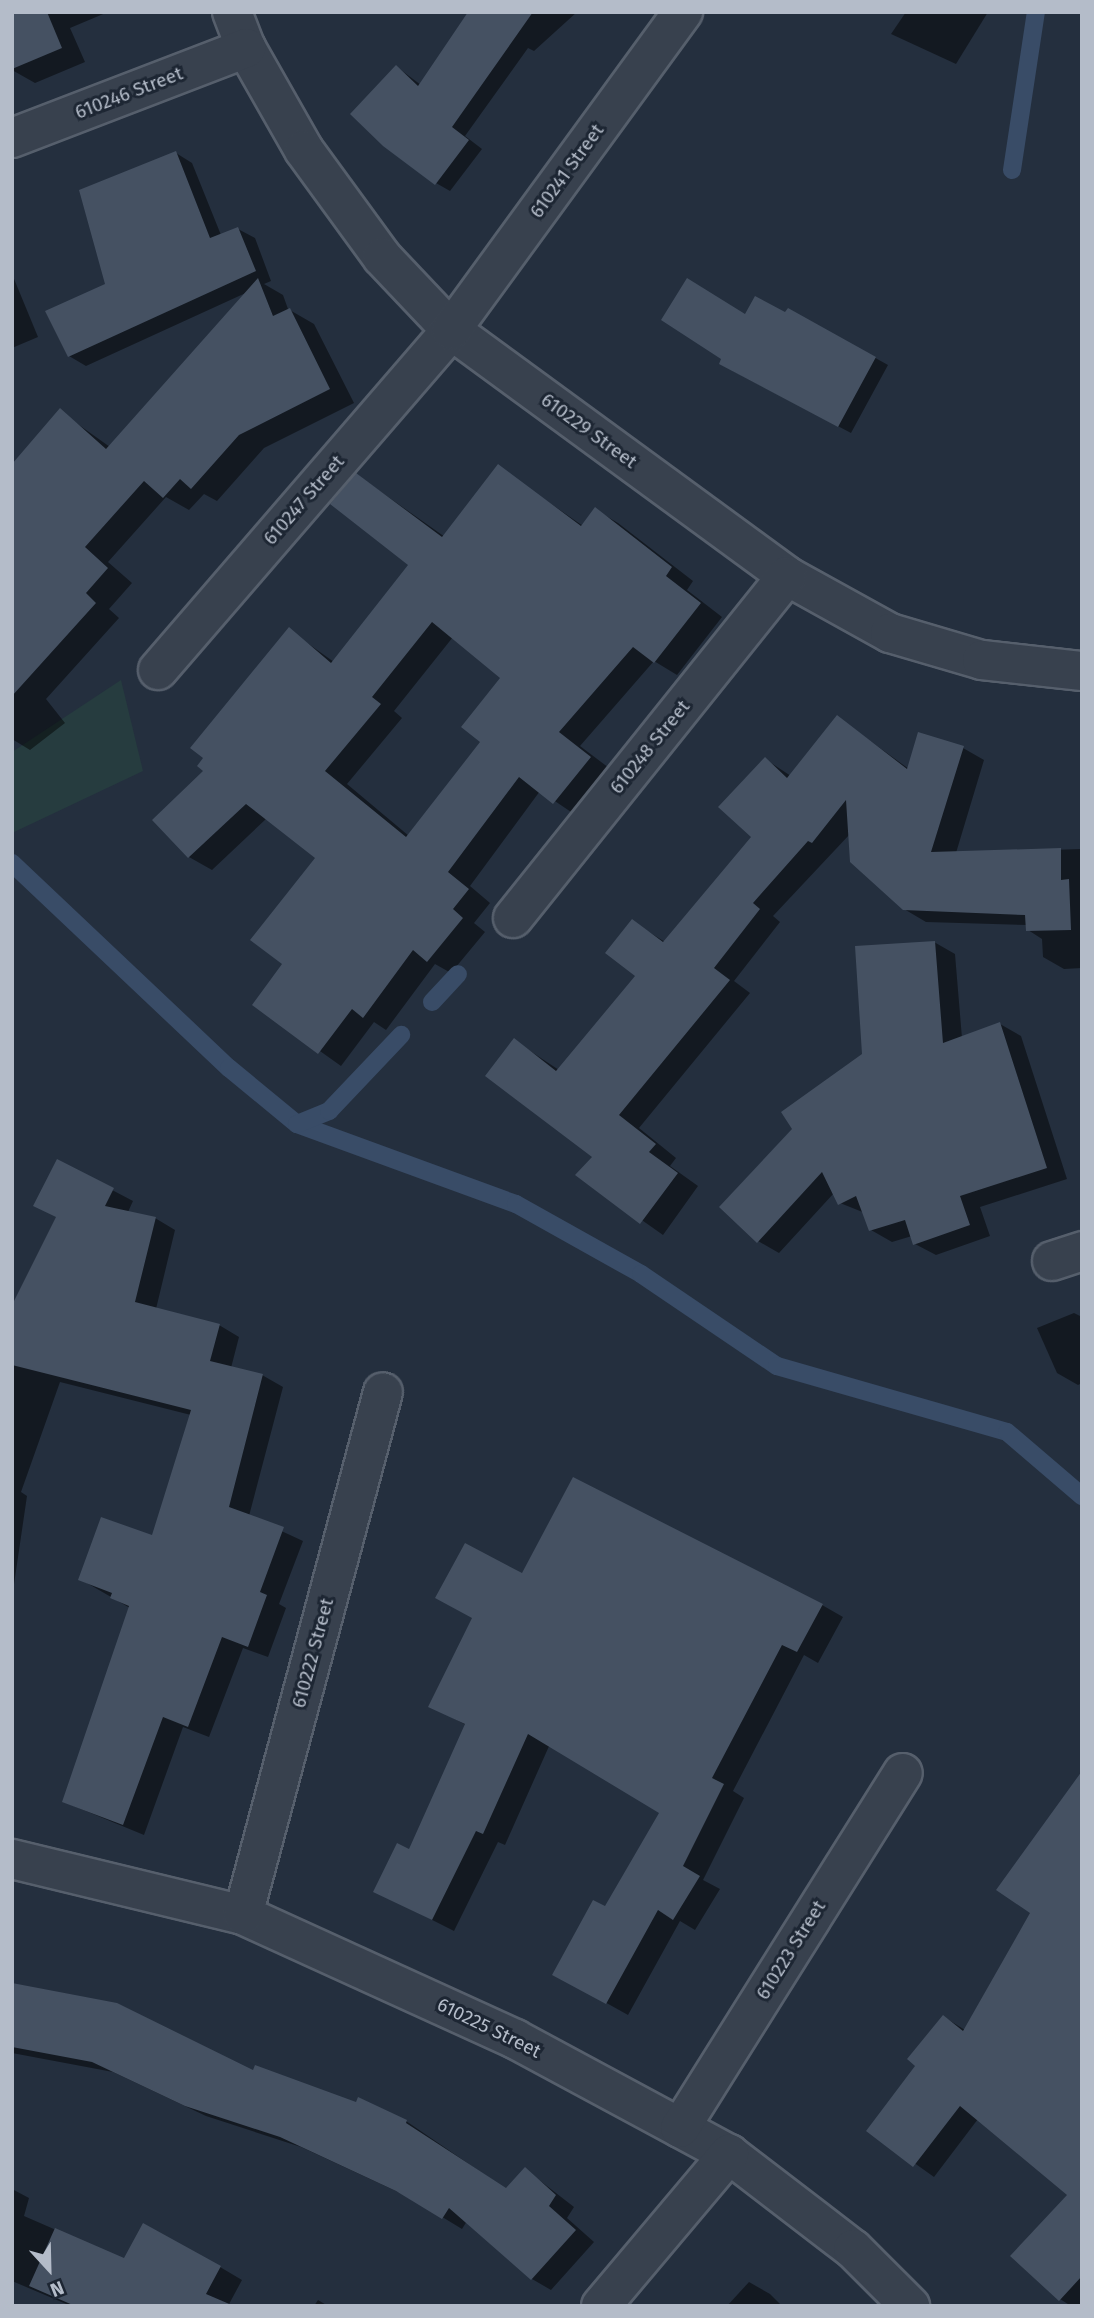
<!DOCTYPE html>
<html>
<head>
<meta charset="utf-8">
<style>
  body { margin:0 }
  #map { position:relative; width:1094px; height:2318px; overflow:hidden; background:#242f3e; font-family:"Fira Sans",sans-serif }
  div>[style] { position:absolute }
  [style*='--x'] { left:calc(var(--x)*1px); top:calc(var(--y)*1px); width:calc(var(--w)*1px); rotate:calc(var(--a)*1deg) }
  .green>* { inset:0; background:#263c3f }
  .shadow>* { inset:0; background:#0007 }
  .stream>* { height:18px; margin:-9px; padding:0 9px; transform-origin:9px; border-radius:9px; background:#394c67 }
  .building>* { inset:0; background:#455162 }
  .roads { filter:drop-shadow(2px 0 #565f6c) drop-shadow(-2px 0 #565f6c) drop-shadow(0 2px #565f6c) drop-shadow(0 -2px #565f6c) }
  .street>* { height:38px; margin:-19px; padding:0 19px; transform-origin:19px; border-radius:19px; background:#38414e }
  span { translate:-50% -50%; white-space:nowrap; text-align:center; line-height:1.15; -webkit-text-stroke:6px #1d2633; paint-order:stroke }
  .street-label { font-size:19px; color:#b4bcc9 }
  .frame { position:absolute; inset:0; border:14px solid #b4bcc9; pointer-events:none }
  .north { position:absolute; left:14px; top:2234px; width:70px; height:70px; -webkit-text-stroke:5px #1d2633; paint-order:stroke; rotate:158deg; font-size:19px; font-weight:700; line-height:28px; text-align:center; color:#b4bcc9 }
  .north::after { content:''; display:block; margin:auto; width:24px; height:32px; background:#b4bcc9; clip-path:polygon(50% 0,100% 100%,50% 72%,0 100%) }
</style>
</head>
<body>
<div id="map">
  <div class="green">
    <div style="clip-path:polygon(121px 680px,143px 771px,12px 833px,12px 752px)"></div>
  </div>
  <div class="shadow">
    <div style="clip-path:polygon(12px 12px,108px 12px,70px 28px,85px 62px,35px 83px,12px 70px)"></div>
    <div style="clip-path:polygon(470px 12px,577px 12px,534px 51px,528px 48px,465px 136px,482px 149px,450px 191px,436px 183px,397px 67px,421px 85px)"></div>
    <div style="clip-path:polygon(906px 12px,988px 12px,956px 64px,891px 34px)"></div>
    <div style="clip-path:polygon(176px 153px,192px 163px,221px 235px,238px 229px,255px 238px,271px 281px,264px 284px,283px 295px,288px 309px,314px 324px,354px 403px,264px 448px,217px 501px,204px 494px,189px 510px,166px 497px,108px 562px,132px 583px,109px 609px,119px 618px,46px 699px,65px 723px,30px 750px,12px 739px,12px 474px,65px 415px,110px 447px,250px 291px,86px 366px,69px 356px)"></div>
    <div style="clip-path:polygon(12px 274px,38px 337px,12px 348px)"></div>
    <div style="clip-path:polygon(789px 310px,888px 365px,851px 433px,733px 371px,746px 316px,786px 315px)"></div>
    <div style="clip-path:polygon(evenodd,498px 467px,583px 526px,596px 510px,618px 523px,693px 581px,687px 590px,722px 617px,677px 675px,654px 661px,580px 746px,613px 771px,577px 816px,540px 791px,470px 886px,490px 903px,474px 923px,485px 932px,451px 973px,435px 964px,386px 1030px,374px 1022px,341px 1066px,254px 1004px,284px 964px,317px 857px,267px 818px,212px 870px,189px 857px,154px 820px,206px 771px,289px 630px,334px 662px,411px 564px,357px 475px,445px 537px,498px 467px,453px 637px,502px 678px,483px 742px,409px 836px,347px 784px,402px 718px,394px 711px,453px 637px)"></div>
    <div style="clip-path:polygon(837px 717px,909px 769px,963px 748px,984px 760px,956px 853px,1082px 849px,1082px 968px,1064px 969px,1043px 957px,1042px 939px,1028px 930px,1028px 925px,926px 922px,904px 909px,850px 834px,773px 916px,780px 922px,734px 981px,750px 993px,639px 1128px,676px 1158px,670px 1166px,698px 1186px,663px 1235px,578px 1175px,594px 1157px,515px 1041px,559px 1070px,638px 976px,633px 922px,665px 942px,753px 837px,765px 759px,791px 776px)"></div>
    <div style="clip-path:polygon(934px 942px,955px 954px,962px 1038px,1000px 1024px,1021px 1036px,1067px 1179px,980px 1207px,990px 1236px,936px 1255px,915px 1244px,912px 1236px,892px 1242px,871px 1230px,865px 1213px,840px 1203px,834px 1193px,779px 1253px,758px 1241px,864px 1054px)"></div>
    <div style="clip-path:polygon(57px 1161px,133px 1201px,128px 1212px,155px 1218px,175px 1230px,156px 1309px,219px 1325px,239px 1337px,231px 1368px,262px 1375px,283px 1387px,249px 1516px,303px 1541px,279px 1604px,286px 1608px,268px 1657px,243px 1648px,209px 1737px,183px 1727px,144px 1835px,64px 1802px,130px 1608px,80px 1579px,153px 1537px,191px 1415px,60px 1382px,21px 1492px,27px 1496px,12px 1598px,12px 1309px,58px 1217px)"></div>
    <div style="clip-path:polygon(1074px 1313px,1082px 1317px,1082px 1383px,1078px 1385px,1057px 1373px,1037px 1328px)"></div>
    <div style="clip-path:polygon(523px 1575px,822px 1605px,843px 1617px,818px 1663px,804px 1655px,733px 1791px,744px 1798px,703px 1880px,720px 1889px,695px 1930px,680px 1921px,628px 2015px,576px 1986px,661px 1812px,550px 1744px,505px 1845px,498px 1842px,454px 1931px,375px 1891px,409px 1851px,466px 1725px,431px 1706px)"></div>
    <div style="clip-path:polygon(1082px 1772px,1082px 2306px,1071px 2306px,1060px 2299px,1069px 2194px,978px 2119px,934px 2177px,868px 2130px,918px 2066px,944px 2017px,965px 2030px,1032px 1913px)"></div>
    <div style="clip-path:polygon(12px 1984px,254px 2072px,406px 2121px,507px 2190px,525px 2169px,574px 2207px,567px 2218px,594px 2242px,551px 2290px,532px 2279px,467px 2221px,462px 2229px,411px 2198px,301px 2147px,206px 2116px,113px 2072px,12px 2053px)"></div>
    <div style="clip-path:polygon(12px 2189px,29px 2198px,24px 2216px,125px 2260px,220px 2267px,242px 2280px,228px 2306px,71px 2306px,12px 2281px)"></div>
    <div style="clip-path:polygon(749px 2282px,770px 2294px,782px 2306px,727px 2306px)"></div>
    <div style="clip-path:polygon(318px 2300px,328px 2306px,314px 2306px)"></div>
  </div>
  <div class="stream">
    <div style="--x:1012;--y:170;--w:160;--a:-81.4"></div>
    <div style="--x:12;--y:863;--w:299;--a:43.4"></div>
    <div style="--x:229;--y:1068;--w:88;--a:39.5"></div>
    <div style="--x:297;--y:1124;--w:233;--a:20.1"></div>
    <div style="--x:516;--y:1204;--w:143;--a:29.2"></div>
    <div style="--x:641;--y:1274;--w:164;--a:34.1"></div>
    <div style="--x:777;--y:1366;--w:239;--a:16"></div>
    <div style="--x:1007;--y:1432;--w:99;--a:40.5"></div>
    <div style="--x:432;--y:1002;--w:38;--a:-47"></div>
    <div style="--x:297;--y:1124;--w:35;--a:-22"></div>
    <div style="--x:329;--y:1111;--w:105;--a:-46.5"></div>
  </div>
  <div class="building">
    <div style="clip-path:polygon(12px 12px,47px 12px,62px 48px,12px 69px)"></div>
    <div style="clip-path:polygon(468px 12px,533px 12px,452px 127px,469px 140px,435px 185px,383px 146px,350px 114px,396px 65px,418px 86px)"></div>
    <div style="clip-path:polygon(176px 151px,210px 238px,238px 227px,256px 271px,68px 357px,45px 311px,105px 284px,79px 190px)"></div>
    <div style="clip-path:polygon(258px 278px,273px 316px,290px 308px,330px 389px,239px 435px,191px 489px,180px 479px,163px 498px,144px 481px,85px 547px,108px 568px,86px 593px,96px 603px,12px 696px,12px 464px,60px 408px,106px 449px)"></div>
    <div style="clip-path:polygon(687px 278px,745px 314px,755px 296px,785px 312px,788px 308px,876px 357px,838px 427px,719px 364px,721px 359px,661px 320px)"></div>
    <div style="clip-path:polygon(evenodd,498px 464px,581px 526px,595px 507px,672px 567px,666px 576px,701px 603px,654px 663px,633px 647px,559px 732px,591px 757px,553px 804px,519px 777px,448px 872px,469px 889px,453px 909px,463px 918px,427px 962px,413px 950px,363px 1018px,352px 1009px,318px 1054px,252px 1005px,282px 964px,250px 940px,315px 858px,246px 804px,188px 858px,152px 820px,203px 771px,197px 766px,203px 758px,190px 748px,289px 627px,331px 663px,408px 565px,330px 504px,356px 473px,442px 537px,498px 464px,432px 622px,500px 678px,461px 727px,480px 742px,406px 837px,325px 771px,381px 704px,372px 697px,432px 622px)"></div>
    <div style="clip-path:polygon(837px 715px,907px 769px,918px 732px,964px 746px,931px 852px,1061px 848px,1061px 880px,1069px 879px,1071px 930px,1026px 931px,1025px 915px,903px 910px,850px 862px,846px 800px,812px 843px,808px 841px,753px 903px,760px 909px,714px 968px,730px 980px,619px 1115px,656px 1144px,649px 1152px,678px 1173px,640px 1224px,575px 1175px,592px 1157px,485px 1076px,514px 1038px,556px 1071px,635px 976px,605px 953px,632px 919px,663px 942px,751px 837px,718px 807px,765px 757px,787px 778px)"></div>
    <div style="clip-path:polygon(935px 941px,943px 1043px,1000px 1022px,1047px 1168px,960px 1196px,970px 1225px,913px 1245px,905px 1220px,869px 1231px,856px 1196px,838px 1205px,822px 1172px,757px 1243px,719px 1207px,792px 1129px,781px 1112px,862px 1054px,855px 946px)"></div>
    <div style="clip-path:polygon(57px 1159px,114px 1188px,105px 1206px,156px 1217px,135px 1302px,220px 1324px,210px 1361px,263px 1374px,229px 1507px,284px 1527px,260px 1592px,267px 1595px,248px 1647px,222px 1637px,188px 1727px,163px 1717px,123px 1825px,62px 1802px,129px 1606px,110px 1598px,112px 1593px,78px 1580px,101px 1517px,152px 1535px,191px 1410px,12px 1365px,12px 1305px,56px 1217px,33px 1206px)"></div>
    <div style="clip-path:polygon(573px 1477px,823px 1604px,797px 1652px,782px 1645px,712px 1778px,724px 1784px,683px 1866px,700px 1876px,673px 1920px,658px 1910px,606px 2004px,552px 1975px,593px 1900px,605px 1906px,659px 1813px,528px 1734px,483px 1834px,476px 1831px,432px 1920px,373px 1892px,397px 1843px,409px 1849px,465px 1724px,428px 1707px,472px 1618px,435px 1598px,465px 1543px,522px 1573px)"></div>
    <div style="clip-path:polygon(1082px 1771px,1082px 2276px,1059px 2301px,1010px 2256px,1067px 2195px,960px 2106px,913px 2167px,866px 2131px,915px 2066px,907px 2059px,943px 2015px,963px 2031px,1030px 1913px,996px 1890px)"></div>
    <div style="clip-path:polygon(12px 1983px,117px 2003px,253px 2070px,255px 2065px,356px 2102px,358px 2097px,407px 2120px,406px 2123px,506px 2188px,525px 2167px,556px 2195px,549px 2206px,576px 2230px,531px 2280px,449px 2208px,442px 2219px,396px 2191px,280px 2137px,185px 2106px,92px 2062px,12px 2047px)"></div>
    <div style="clip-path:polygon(143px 2223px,221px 2266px,206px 2294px,234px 2306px,75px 2306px,29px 2286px,55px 2228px,124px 2258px)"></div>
  </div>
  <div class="roads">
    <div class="street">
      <div style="--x:232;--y:12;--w:39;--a:69"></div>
      <div style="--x:246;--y:48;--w:117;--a:60.4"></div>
      <div style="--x:304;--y:150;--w:132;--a:53.9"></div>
      <div style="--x:382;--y:257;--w:100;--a:46.6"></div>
      <div style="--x:451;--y:330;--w:416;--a:36.2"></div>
      <div style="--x:787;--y:576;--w:118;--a:29"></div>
      <div style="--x:890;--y:633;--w:96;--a:16.4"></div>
      <div style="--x:982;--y:660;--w:101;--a:6.3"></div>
      <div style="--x:12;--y:138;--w:251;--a:-21"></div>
      <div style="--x:158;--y:670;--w:449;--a:-49.2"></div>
      <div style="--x:451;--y:330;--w:394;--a:-53.9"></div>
      <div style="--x:513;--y:918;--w:438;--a:-51.3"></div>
      <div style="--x:1052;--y:1261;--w:32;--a:-18"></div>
      <div style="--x:12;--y:1859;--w:238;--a:13.6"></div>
      <div style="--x:243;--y:1915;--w:299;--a:24.5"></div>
      <div style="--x:515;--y:2039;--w:243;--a:28.3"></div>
      <div style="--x:729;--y:2154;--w:156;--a:37.5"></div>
      <div style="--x:853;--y:2249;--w:81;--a:45"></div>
      <div style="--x:243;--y:1915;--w:541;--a:-75.01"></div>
      <div style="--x:680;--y:2128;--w:419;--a:-57.9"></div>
      <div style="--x:601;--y:2306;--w:199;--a:-49.9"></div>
    </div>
  </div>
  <div class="street-label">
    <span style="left:129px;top:93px;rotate:-21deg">610246 Street</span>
    <span style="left:567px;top:171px;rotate:-54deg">610241 Street</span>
    <span style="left:589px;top:431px;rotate:36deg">610229 Street</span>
    <span style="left:304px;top:500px;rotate:-49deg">610247 Street</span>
    <span style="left:650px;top:747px;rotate:-51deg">610248 Street</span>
    <span style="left:313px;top:1653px;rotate:-75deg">610222 Street</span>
    <span style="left:791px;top:1950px;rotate:-58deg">610223 Street</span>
    <span style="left:489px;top:2028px;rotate:26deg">610225 Street</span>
  </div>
  <div class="frame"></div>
  <div class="north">N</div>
</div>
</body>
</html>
